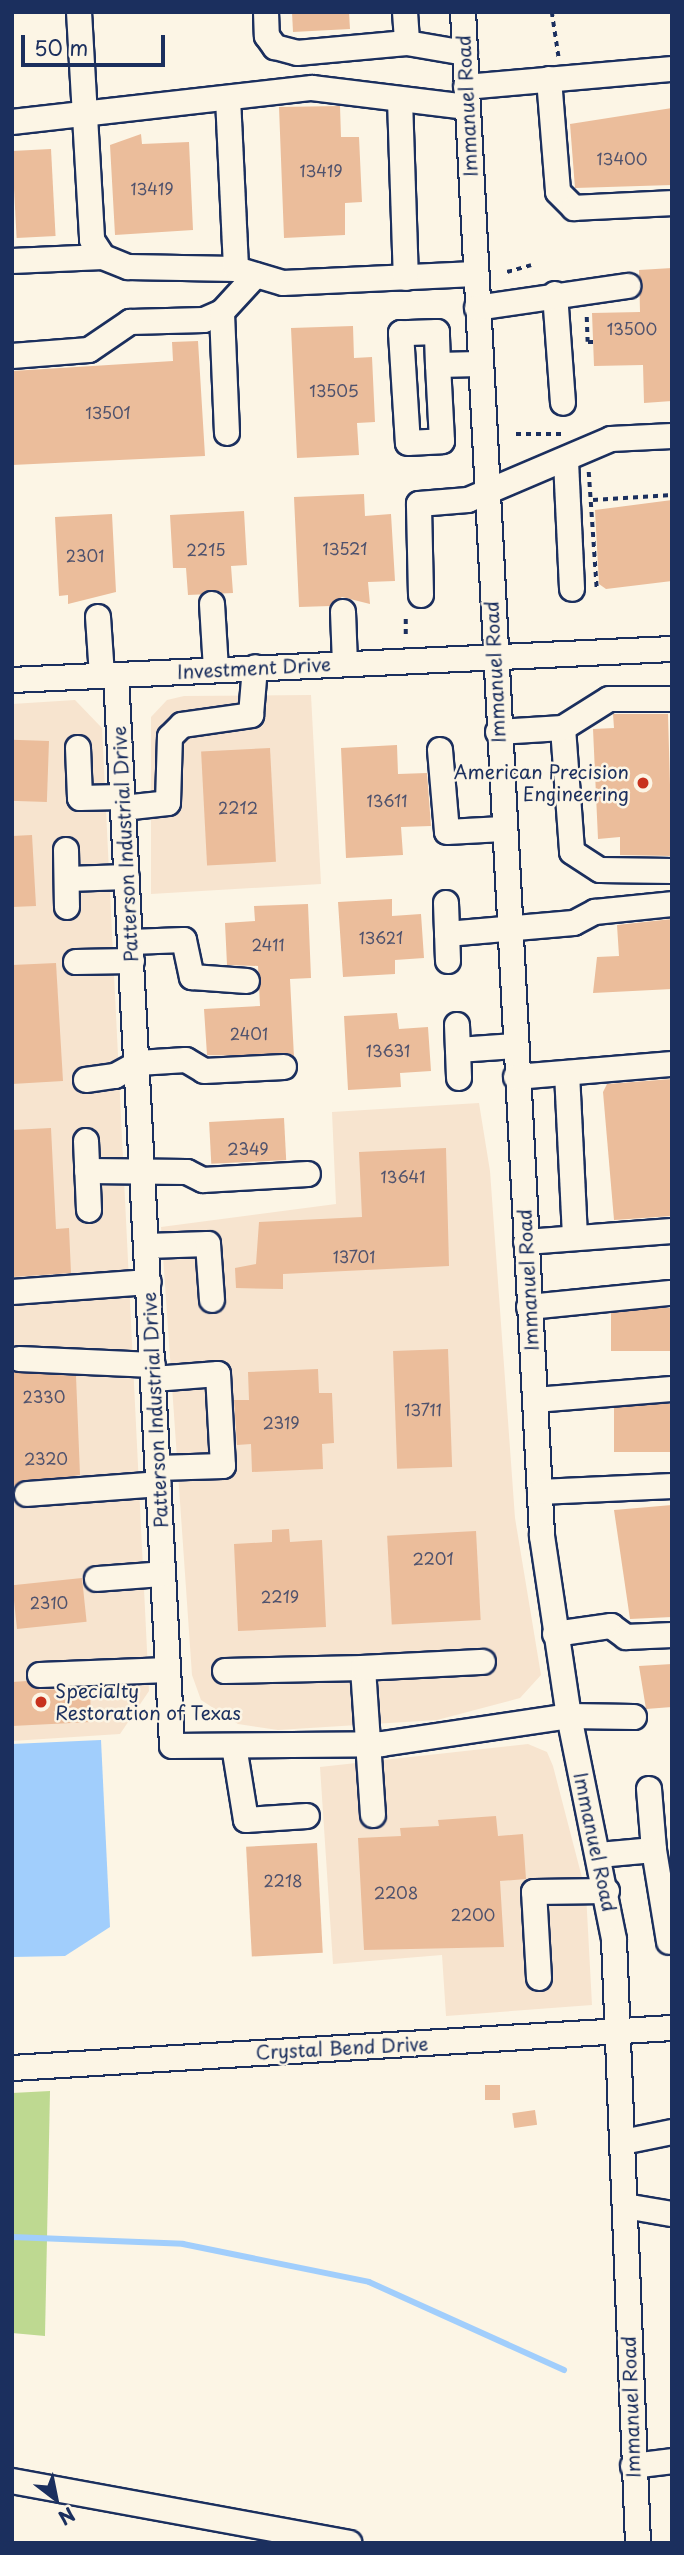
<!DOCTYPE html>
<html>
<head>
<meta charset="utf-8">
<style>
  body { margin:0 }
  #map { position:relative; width:684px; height:2555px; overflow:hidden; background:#fcf5e5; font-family:"Playpen Sans",sans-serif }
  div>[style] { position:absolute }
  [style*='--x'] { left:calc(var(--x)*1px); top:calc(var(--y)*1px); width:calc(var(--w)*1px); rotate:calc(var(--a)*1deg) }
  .built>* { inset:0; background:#f7e4cf }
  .green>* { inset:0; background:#bed991 }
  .water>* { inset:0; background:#a1cefc }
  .stream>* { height:6px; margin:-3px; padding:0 3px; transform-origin:3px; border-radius:3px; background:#a1cefc }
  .building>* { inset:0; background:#ebbd9b; transform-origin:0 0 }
  .path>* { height:3.5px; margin-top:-1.75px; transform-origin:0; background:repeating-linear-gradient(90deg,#1b2f5e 0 5px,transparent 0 10px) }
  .roads { filter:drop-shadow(2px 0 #1b2f5e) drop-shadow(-2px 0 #1b2f5e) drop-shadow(0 2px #1b2f5e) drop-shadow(0 -2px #1b2f5e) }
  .minor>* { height:24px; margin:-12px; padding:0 12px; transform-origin:12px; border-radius:12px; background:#fcf5e5 }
  .dots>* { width:19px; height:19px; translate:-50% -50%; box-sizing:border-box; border:4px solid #fcf5e5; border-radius:50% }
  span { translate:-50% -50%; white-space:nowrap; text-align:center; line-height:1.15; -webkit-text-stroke:5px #fcf5e5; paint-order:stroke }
  .number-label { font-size:16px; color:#4f526d }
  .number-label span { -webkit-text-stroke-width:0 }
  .street-label { font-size:19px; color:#1b2f5e }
  .poi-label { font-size:19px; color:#1b2f5e }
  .right { translate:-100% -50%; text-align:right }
  .left { translate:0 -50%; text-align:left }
  .frame { position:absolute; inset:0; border:14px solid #1b2f5e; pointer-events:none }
  .north { position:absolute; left:21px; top:2464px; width:70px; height:70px; -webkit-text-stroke:5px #fcf5e5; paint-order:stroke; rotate:148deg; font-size:19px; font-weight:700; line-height:28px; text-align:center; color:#1b2f5e }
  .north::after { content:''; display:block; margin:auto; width:24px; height:32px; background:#1b2f5e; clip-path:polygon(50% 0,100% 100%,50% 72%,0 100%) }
  .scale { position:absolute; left:21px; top:35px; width:144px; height:32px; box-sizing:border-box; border:4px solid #1b2f5e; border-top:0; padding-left:9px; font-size:21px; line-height:24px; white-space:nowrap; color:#1b2f5e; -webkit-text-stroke:5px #fcf5e5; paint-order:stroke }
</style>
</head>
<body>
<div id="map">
  <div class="built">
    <div style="clip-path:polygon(311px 695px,321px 884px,151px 894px,151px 717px,167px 700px,184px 696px)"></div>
    <div style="clip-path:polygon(75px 700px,102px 728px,149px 1691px,120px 1734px,12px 1741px,12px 704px)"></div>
    <div style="clip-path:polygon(479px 1103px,490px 1171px,515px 1518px,541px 1675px,520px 1698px,437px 1720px,278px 1730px,238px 1724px,201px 1700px,192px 1675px,161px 1227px,336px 1204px,332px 1112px)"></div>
    <div style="clip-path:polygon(528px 1744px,547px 1752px,553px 1766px,586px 1893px,592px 2005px,446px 2016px,442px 1955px,333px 1964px,320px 1767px)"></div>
  </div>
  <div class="green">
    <div style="clip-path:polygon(50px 2091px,45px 2336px,12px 2333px,12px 2093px)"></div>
  </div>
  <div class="water">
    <div style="clip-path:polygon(101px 1740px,110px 1927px,65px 1956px,12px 1957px,12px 1744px)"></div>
  </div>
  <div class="stream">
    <div style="--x:12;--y:2237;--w:171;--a:2.3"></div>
    <div style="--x:183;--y:2244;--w:190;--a:11.5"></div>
    <div style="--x:369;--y:2282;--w:214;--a:24.3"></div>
  </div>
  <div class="building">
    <div style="clip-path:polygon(292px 12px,349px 12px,350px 29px,293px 32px)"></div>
    <div style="clip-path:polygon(340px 106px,341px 137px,359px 137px,362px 202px,345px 203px,345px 235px,284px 238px,279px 107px)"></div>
    <div style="clip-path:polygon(672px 108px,672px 185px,575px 188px,570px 124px)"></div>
    <div style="clip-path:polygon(141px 134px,142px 144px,189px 142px,193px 230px,115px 235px,110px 145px)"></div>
    <div style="left:51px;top:149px;width:87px;height:39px;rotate:87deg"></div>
    <div style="clip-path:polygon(672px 268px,672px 401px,644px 403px,643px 365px,594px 366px,592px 313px,640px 312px,639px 270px)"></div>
    <div style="clip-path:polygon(353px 326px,354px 358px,372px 357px,375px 422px,357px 423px,359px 455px,297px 458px,291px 328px)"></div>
    <div style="clip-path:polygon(198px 341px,205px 456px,12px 465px,12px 371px,173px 361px,172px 342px)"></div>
    <div style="clip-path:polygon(364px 494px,365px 516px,391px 514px,395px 581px,368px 582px,370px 604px,342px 597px,330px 606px,299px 607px,294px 497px)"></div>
    <div style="clip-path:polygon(672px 500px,672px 581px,606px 589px,599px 584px,595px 510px)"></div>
    <div style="clip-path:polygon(244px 511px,247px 565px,231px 566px,233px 593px,188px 595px,186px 568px,173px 568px,170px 515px)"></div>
    <div style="clip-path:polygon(112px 514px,116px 592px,68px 604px,68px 595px,59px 596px,55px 517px)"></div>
    <div style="clip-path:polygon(613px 714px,668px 714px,672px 856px,620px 855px,620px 837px,598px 839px,593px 729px,614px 728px)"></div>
    <div style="left:49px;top:741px;width:61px;height:37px;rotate:92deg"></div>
    <div style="clip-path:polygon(397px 745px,398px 774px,427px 773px,431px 826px,401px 827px,403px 855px,346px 858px,341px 748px)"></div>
    <div style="left:270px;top:748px;width:114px;height:69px;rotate:87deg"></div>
    <div style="clip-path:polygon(32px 835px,36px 906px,12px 907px,12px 836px)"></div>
    <div style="clip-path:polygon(392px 899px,392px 916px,421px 914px,424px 958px,395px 960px,395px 974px,343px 977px,338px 902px)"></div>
    <div style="clip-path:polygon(308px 904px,311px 978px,290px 979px,294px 1057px,207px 1055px,204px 1009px,260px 1006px,258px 966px,227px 965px,225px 923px,255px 921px,254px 906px)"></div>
    <div style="clip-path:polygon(672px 919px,672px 989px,593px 993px,597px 957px,619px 956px,617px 925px)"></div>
    <div style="clip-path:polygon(56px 963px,63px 1081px,12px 1084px,12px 965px)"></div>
    <div style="clip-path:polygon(397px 1013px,399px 1029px,428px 1027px,431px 1071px,400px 1073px,401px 1087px,348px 1090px,344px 1016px)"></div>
    <div style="clip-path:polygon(672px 1079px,672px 1216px,614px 1220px,603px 1092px,607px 1084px)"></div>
    <div style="left:284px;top:1118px;width:42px;height:75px;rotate:87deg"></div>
    <div style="clip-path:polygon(51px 1128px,56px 1229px,69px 1228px,71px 1273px,12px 1277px,12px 1130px)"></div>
    <div style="clip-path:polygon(446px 1148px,449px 1266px,283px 1274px,283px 1289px,236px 1288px,235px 1268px,256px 1264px,259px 1222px,362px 1217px,359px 1152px)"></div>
    <div style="left:672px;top:1308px;width:43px;height:61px;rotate:90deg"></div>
    <div style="left:448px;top:1349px;width:118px;height:55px;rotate:88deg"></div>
    <div style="clip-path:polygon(318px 1369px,319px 1393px,332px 1393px,334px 1443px,322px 1444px,323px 1469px,252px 1472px,251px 1444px,237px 1445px,234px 1400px,249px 1400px,248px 1372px)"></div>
    <div style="clip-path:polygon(12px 1372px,76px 1376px,80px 1475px,12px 1486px)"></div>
    <div style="left:672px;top:1404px;width:48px;height:58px;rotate:90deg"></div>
    <div style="clip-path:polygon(672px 1505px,672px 1617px,630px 1619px,614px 1510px)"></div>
    <div style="clip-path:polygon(289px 1529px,290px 1542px,322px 1540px,326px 1627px,238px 1631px,234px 1544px,272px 1542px,272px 1530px)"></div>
    <div style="left:476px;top:1531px;width:89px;height:89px;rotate:87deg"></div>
    <div style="left:82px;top:1578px;width:44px;height:70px;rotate:84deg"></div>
    <div style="clip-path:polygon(672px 1664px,672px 1707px,646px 1709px,639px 1666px)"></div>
    <div style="clip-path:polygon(27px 1681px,40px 1690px,90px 1688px,91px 1722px,12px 1726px,12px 1682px)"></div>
    <div style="clip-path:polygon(496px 1816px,498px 1836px,523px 1834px,526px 1879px,500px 1881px,504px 1947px,364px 1950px,358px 1838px,401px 1836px,400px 1828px,439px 1826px,438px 1820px)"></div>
    <div style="left:317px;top:1843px;width:110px;height:71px;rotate:87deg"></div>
    <div style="left:485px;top:2085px;width:15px;height:15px"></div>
    <div style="left:535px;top:2110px;width:15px;height:23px;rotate:82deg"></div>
  </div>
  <div class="path">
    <div style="--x:552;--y:12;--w:48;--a:81.5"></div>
    <div style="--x:507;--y:272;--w:25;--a:-16"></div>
    <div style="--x:587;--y:317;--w:25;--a:88"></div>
    <div style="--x:588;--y:342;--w:6;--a:0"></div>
    <div style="--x:516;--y:434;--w:48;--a:0"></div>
    <div style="--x:589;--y:472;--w:116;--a:86.1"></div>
    <div style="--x:593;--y:500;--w:79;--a:-3.6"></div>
    <div style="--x:406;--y:619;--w:18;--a:90"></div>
  </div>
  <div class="roads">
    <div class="minor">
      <div style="--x:79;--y:12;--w:228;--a:86.7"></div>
      <div style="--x:92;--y:240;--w:20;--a:57"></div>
      <div style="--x:103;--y:257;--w:27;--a:22"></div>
      <div style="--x:128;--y:267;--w:108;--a:1.1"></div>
      <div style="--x:236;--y:269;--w:49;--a:16.6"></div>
      <div style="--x:283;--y:283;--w:192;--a:-2.7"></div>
      <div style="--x:266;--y:12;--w:24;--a:88"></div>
      <div style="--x:267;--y:36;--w:14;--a:54"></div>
      <div style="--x:275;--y:47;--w:23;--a:15"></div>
      <div style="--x:297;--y:53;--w:110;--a:-5.2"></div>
      <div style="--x:407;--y:43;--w:59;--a:9.8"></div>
      <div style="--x:405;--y:12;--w:31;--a:86"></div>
      <div style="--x:463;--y:12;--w:1526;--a:87.03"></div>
      <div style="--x:542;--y:1536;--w:182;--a:81.5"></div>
      <div style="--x:569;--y:1716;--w:228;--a:78.6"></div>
      <div style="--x:614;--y:1940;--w:603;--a:87.72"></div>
      <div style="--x:549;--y:79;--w:113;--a:85.4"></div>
      <div style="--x:558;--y:192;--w:23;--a:45"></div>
      <div style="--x:574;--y:208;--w:98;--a:-2.9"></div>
      <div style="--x:466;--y:87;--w:207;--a:-5"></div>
      <div style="--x:228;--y:98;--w:171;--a:87.3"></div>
      <div style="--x:400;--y:100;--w:178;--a:88.1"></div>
      <div style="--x:12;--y:122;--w:302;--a:-6.5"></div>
      <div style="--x:312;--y:88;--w:156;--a:7"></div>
      <div style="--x:12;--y:261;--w:91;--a:-2.5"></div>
      <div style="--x:555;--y:294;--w:109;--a:85.8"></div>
      <div style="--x:477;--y:308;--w:153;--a:-8.3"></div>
      <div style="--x:12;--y:356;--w:77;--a:-4.5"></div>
      <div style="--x:89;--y:350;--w:50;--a:-34.3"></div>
      <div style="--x:130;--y:322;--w:74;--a:-1.5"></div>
      <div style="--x:204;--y:320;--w:20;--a:-24"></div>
      <div style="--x:438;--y:365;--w:33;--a:-92"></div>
      <div style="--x:437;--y:332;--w:36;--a:178"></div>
      <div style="--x:401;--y:333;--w:110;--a:86.4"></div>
      <div style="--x:408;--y:443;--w:34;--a:-3"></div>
      <div style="--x:442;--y:441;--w:76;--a:-93"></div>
      <div style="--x:438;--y:365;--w:41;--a:-1.4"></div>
      <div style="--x:227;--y:433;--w:121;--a:-92.4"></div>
      <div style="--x:222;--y:312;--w:50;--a:-47.4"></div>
      <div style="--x:566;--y:461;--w:128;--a:87.3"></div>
      <div style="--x:421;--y:595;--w:91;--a:-91.3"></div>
      <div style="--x:419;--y:504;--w:49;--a:-4.7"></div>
      <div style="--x:468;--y:500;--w:155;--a:-23.1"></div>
      <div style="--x:611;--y:439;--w:61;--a:-2.8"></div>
      <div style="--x:212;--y:604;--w:65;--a:86.5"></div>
      <div style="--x:343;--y:612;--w:51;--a:87.8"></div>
      <div style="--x:98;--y:617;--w:59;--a:86.1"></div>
      <div style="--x:116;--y:676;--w:1071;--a:87"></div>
      <div style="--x:172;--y:1746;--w:210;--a:-0.5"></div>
      <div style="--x:382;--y:1744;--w:189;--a:-8.5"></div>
      <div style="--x:569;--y:1716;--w:65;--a:0.9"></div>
      <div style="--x:12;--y:680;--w:661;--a:-2.69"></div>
      <div style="--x:563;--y:728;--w:124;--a:85.8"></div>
      <div style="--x:572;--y:852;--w:33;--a:33"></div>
      <div style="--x:600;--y:870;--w:72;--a:0.8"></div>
      <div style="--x:498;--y:732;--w:65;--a:-3.5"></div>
      <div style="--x:563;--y:728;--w:54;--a:-32.2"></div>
      <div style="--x:609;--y:699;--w:63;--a:0"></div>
      <div style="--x:78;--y:748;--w:50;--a:87.7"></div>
      <div style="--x:80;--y:798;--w:42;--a:-1.4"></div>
      <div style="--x:440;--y:750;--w:82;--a:85.1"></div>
      <div style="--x:447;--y:832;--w:56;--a:-3.1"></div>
      <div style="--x:123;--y:808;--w:45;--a:-6.3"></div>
      <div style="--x:168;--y:803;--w:66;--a:-88.3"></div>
      <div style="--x:170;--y:737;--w:17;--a:-45"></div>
      <div style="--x:182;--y:725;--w:70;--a:-8.2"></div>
      <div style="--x:251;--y:715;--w:48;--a:-85.2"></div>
      <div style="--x:66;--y:850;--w:57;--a:89"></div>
      <div style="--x:67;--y:879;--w:60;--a:-1.9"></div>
      <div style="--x:446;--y:903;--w:58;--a:88"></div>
      <div style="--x:447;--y:934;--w:127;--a:-5"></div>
      <div style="--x:574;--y:923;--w:24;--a:-28"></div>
      <div style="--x:595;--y:912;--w:77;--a:-5.9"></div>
      <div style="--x:131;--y:942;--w:53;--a:-2.2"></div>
      <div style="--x:184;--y:940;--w:38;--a:78"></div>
      <div style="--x:192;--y:977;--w:55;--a:4.2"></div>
      <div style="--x:76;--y:962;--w:56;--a:-1"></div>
      <div style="--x:457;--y:1025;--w:53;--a:87.8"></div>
      <div style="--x:458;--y:1050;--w:57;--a:-4"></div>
      <div style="--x:567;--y:1073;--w:165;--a:87.2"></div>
      <div style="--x:516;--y:1077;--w:157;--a:-4.8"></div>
      <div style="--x:86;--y:1080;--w:29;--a:-8"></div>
      <div style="--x:115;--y:1076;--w:26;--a:-29"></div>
      <div style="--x:138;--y:1063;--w:48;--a:-3.6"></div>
      <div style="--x:186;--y:1060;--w:21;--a:31"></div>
      <div style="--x:204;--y:1071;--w:80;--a:-2.9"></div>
      <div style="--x:86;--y:1141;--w:69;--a:87.5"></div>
      <div style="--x:87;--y:1171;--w:100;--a:0.6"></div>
      <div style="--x:187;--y:1172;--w:18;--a:27"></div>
      <div style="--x:203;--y:1180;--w:105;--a:-3.3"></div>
      <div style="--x:526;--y:1242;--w:146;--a:-4.3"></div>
      <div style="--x:147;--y:1246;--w:61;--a:-1.9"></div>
      <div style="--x:208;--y:1244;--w:56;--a:85.9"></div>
      <div style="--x:12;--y:1292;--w:137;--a:-4.2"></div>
      <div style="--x:529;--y:1307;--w:142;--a:-5.7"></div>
      <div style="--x:19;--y:1359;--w:134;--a:2.6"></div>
      <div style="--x:154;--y:1379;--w:64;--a:-4.5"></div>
      <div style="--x:218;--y:1374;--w:92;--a:86.9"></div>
      <div style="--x:223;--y:1466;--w:65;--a:178.2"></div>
      <div style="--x:535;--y:1400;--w:137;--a:-4.6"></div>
      <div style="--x:540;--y:1492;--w:132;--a:-2.6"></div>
      <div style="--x:27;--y:1494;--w:132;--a:-4.3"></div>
      <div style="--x:97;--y:1579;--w:66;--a:-4.3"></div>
      <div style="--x:555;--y:1634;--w:57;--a:-8.1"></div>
      <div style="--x:611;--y:1626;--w:19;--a:36"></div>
      <div style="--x:626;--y:1637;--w:46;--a:-2.5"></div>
      <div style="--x:225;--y:1671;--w:138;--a:-1.2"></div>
      <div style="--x:40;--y:1675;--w:128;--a:-2.2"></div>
      <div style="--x:234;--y:1746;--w:75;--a:80.8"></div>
      <div style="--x:246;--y:1820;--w:61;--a:-3.8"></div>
      <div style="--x:649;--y:1789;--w:61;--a:85.3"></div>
      <div style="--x:373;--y:1815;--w:147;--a:-93.9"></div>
      <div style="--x:363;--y:1668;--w:120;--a:-2.9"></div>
      <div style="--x:599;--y:1855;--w:55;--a:-5.2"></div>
      <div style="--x:654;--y:1850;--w:93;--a:80.7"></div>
      <div style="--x:539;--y:1978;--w:86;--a:-93.3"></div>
      <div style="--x:534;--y:1892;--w:73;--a:-0.8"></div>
      <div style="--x:12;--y:2068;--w:661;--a:-3.47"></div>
      <div style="--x:623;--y:2142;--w:50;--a:-11.5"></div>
      <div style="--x:625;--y:2206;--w:48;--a:9.7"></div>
      <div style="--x:633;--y:2466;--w:39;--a:-7"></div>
      <div style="--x:12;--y:2481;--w:343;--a:10.4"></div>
    </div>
  </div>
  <div class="dots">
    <div style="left:643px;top:783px;background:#c8321e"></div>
    <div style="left:41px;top:1702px;background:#c8321e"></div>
  </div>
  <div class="number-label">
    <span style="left:622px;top:158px">13400</span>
    <span style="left:321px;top:170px">13419</span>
    <span style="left:152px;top:188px">13419</span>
    <span style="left:632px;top:328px">13500</span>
    <span style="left:334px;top:390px">13505</span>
    <span style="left:108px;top:412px">13501</span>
    <span style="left:345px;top:548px">13521</span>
    <span style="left:206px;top:549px">2215</span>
    <span style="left:85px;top:555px">2301</span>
    <span style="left:387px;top:800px">13611</span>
    <span style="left:238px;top:807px">2212</span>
    <span style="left:381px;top:937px">13621</span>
    <span style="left:268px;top:944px">2411</span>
    <span style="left:249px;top:1033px">2401</span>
    <span style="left:388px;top:1050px">13631</span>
    <span style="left:248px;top:1148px">2349</span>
    <span style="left:403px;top:1176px">13641</span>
    <span style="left:354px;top:1256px">13701</span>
    <span style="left:44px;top:1396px">2330</span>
    <span style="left:423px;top:1409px">13711</span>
    <span style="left:281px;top:1422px">2319</span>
    <span style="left:46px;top:1458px">2320</span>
    <span style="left:433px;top:1558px">2201</span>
    <span style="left:280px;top:1596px">2219</span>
    <span style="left:49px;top:1602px">2310</span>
    <span style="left:283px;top:1880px">2218</span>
    <span style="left:396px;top:1892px">2208</span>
    <span style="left:473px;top:1914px">2200</span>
  </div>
  <div class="street-label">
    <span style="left:467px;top:106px;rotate:-93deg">Immanuel Road</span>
    <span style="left:254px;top:668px;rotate:-3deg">Investment Drive</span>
    <span style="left:495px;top:672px;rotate:-93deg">Immanuel Road</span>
    <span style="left:125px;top:844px;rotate:-93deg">Patterson Industrial Drive</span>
    <span style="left:528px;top:1280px;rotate:-93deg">Immanuel Road</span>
    <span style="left:155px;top:1410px;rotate:-93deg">Patterson Industrial Drive</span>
    <span style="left:595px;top:1842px;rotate:78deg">Immanuel Road</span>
    <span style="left:342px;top:2048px;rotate:-3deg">Crystal Bend Drive</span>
    <span style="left:631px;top:2407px;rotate:-92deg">Immanuel Road</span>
  </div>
  <div class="poi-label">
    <span class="right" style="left:629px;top:783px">American Precision<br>Engineering</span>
    <span class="left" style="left:55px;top:1702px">Specialty<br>Restoration of Texas</span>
  </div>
  <div class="frame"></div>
  <div class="north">N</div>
  <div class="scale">50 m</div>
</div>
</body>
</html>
